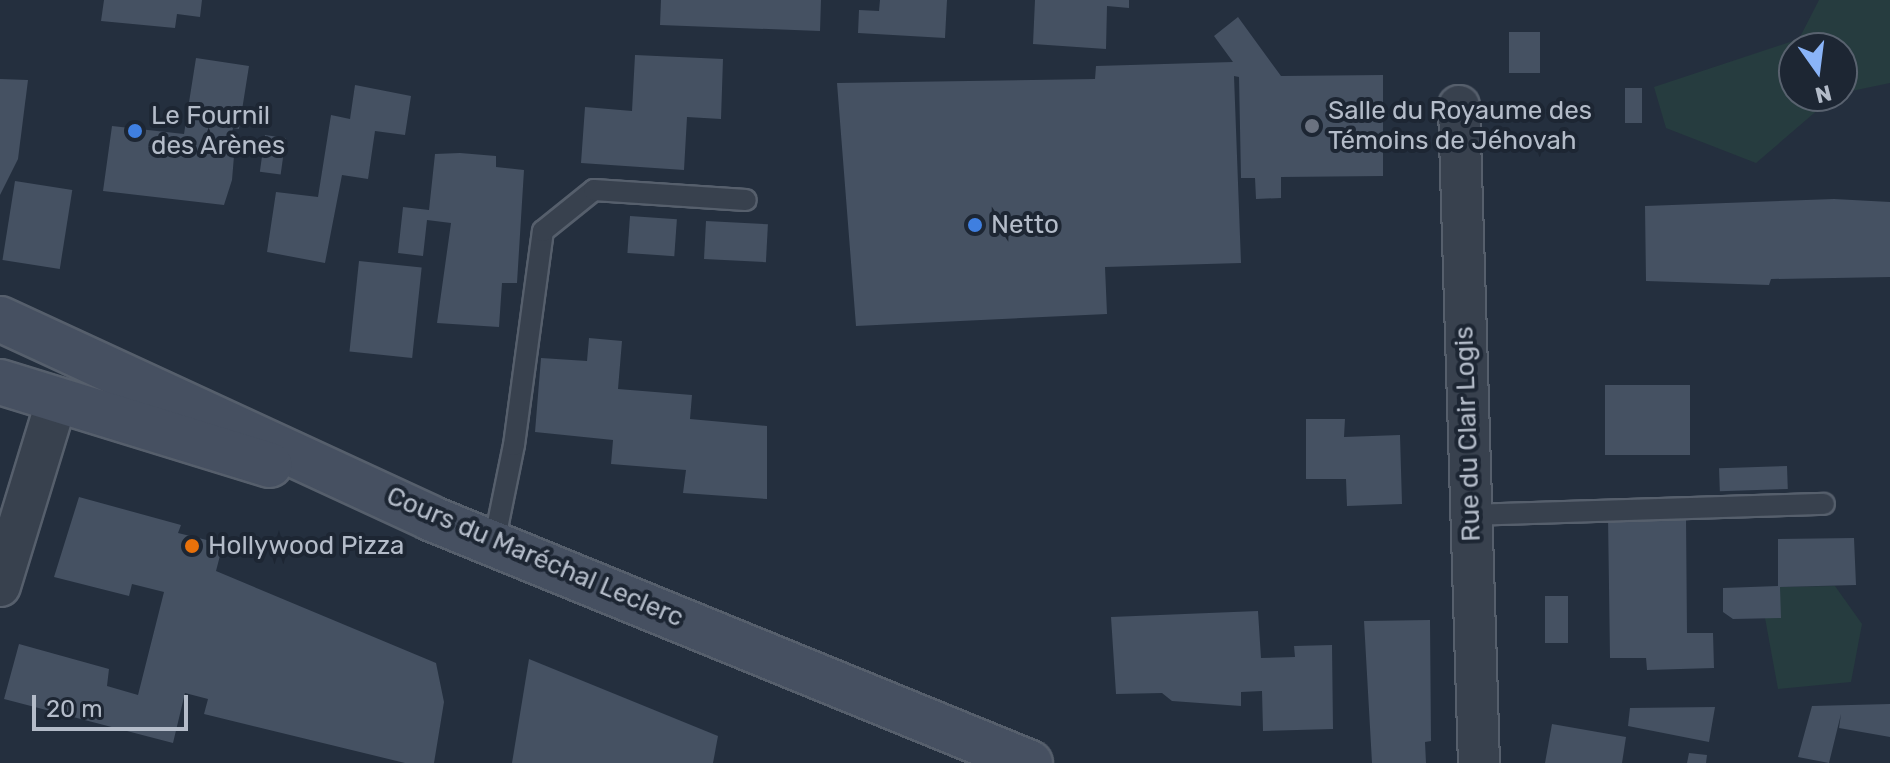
<!DOCTYPE html>
<html>
<head>
<meta charset="utf-8">
<style>
  body { margin:0 }
  #map { position:relative; width:1890px; height:763px; overflow:hidden; background:#242f3e; font-family:Rubik,sans-serif }
  div>[style] { position:absolute }
  [style*='--x'] { left:calc(var(--x)*1px); top:calc(var(--y)*1px); width:calc(var(--w)*1px); rotate:calc(var(--a)*1deg) }
  .green>* { inset:0; background:#263c3f }
  .building>* { inset:0; background:#455162; transform-origin:0 0 }
  .roads { filter:drop-shadow(2px 0 #565f6c) drop-shadow(-2px 0 #565f6c) drop-shadow(0 2px #565f6c) drop-shadow(0 -2px #565f6c) }
  .service>* { height:20px; margin:-10px; padding:0 10px; transform-origin:10px; border-radius:10px; background:#38414e }
  .minor>* { height:40px; margin:-20px; padding:0 20px; transform-origin:20px; border-radius:20px; background:#38414e }
  .secondary>* { height:44px; margin:-22px; padding:0 22px; transform-origin:22px; border-radius:22px; background:#465061 }
  .dots>* { width:22px; height:22px; translate:-50% -50%; box-sizing:border-box; border:4px solid #1d2633; border-radius:50% }
  span { translate:-50% -50%; white-space:nowrap; text-align:center; line-height:1.15; -webkit-text-stroke:8px #1d2633; paint-order:stroke }
  .poi-label { font-size:26px; color:#b4bcc9 }
  .left { translate:0 -50%; text-align:left }
  .street-label { font-size:26px; color:#b4bcc9 }
  .north { position:absolute; left:1778px; top:32px; width:80px; height:80px; box-sizing:border-box; background:#1d2633; border:2px solid #59626f; border-radius:50%; rotate:166deg; font-size:22px; font-weight:700; line-height:32px; text-align:center; color:#b4bcc9 }
  .north::after { content:''; display:block; margin:auto; width:28px; height:36px; background:#8ab4f8; clip-path:polygon(50% 0,100% 100%,50% 72%,0 100%) }
  .scale { position:absolute; left:32px; top:695px; width:156px; height:36px; box-sizing:border-box; border:4px solid #b4bcc9; border-top:0; padding-left:10px; font-size:24px; line-height:28px; white-space:nowrap; color:#b4bcc9; -webkit-text-stroke:6px #1d2633; paint-order:stroke }
</style>
</head>
<body>
<div id="map">
  <div class="green">
    <div style="clip-path:polygon(1819px 0,1890px 0,1890px 83px,1842px 93px,1842px 48px,1794px 48px,1794px 96px,1834px 96px,1756px 163px,1666px 128px,1654px 87px,1799px 39px)"></div>
    <div style="clip-path:polygon(1835px 586px,1862px 624px,1851px 682px,1778px 689px,1765px 618px,1780px 587px)"></div>
  </div>
  <div class="building">
    <div style="clip-path:polygon(104px 0,202px 0,200px 17px,177px 14px,175px 28px,101px 21px)"></div>
    <div style="clip-path:polygon(661px 0,821px 0,820px 31px,660px 25px)"></div>
    <div style="clip-path:polygon(880px 0,947px 0,945px 38px,858px 33px,859px 10px,879px 11px)"></div>
    <div style="clip-path:polygon(1035px 0,1129px 0,1129px 8px,1107px 6px,1106px 49px,1033px 44px)"></div>
    <div style="clip-path:polygon(1238px 17px,1281px 76px,1383px 75px,1383px 176px,1281px 177px,1281px 198px,1256px 199px,1255px 178px,1241px 178px,1239px 77px,1234px 76px,1241px 263px,1105px 267px,1107px 314px,856px 326px,837px 83px,1095px 79px,1096px 66px,1233px 62px,1214px 36px)"></div>
    <div style="left:1509px;top:32px;width:31px;height:41px"></div>
    <div style="clip-path:polygon(635px 55px,723px 59px,721px 119px,687px 117px,684px 170px,581px 163px,585px 107px,632px 111px)"></div>
    <div style="clip-path:polygon(196px 58px,249px 66px,239px 129px,233px 128px,230px 142px,235px 144px,232px 180px,224px 205px,103px 191px,112px 126px,184px 134px)"></div>
    <div style="clip-path:polygon(0 79px,28px 80px,18px 159px,0 195px)"></div>
    <div style="clip-path:polygon(355px 85px,411px 96px,405px 135px,375px 131px,368px 179px,342px 175px,325px 263px,267px 252px,276px 192px,318px 197px,331px 115px,350px 119px)"></div>
    <div style="left:1625px;top:88px;width:17px;height:35px"></div>
    <div style="left:265px;top:135px;width:21px;height:37px;rotate:8deg"></div>
    <div style="clip-path:polygon(460px 153px,496px 156px,496px 167px,524px 170px,517px 283px,502px 283px,499px 327px,437px 323px,451px 223px,427px 220px,423px 256px,398px 253px,403px 207px,429px 210px,435px 154px)"></div>
    <div style="left:15px;top:181px;width:58px;height:80px;rotate:9deg"></div>
    <div style="clip-path:polygon(1834px 199px,1890px 202px,1890px 277px,1771px 279px,1769px 285px,1646px 281px,1645px 206px)"></div>
    <div style="left:630px;top:216px;width:47px;height:37px;rotate:4deg"></div>
    <div style="left:706px;top:221px;width:62px;height:38px;rotate:3deg"></div>
    <div style="left:359px;top:261px;width:63px;height:91px;rotate:6deg"></div>
    <div style="clip-path:polygon(589px 338px,622px 341px,618px 389px,692px 395px,690px 419px,767px 426px,767px 499px,683px 493px,686px 470px,611px 464px,613px 440px,535px 432px,541px 358px,587px 361px)"></div>
    <div style="left:1690px;top:385px;width:70px;height:85px;rotate:90deg"></div>
    <div style="clip-path:polygon(1306px 419px,1345px 419px,1344px 437px,1400px 435px,1402px 504px,1347px 506px,1346px 479px,1306px 479px)"></div>
    <div style="left:1787px;top:466px;width:23px;height:68px;rotate:88deg"></div>
    <div style="clip-path:polygon(79px 497px,181px 525px,178px 533px,223px 544px,216px 571px,436px 663px,444px 702px,434px 763px,405px 763px,204px 714px,208px 699px,185px 693px,173px 743px,4px 699px,19px 644px,109px 669px,107px 686px,138px 695px,164px 592px,132px 584px,129px 596px,54px 577px)"></div>
    <div style="clip-path:polygon(1608px 516px,1686px 516px,1687px 633px,1713px 633px,1714px 668px,1647px 670px,1646px 658px,1610px 658px)"></div>
    <div style="clip-path:polygon(1854px 538px,1856px 585px,1780px 587px,1781px 618px,1733px 619px,1723px 612px,1723px 588px,1778px 586px,1778px 539px)"></div>
    <div style="left:1545px;top:596px;width:23px;height:47px"></div>
    <div style="clip-path:polygon(1258px 611px,1261px 658px,1295px 657px,1294px 646px,1332px 645px,1333px 729px,1263px 731px,1262px 691px,1241px 692px,1241px 706px,1172px 701px,1162px 693px,1116px 694px,1111px 617px)"></div>
    <div style="clip-path:polygon(1430px 620px,1431px 741px,1425px 742px,1426px 763px,1372px 763px,1364px 621px)"></div>
    <div style="clip-path:polygon(529px 659px,718px 736px,713px 763px,512px 763px)"></div>
    <div style="clip-path:polygon(1890px 704px,1890px 737px,1839px 728px,1841px 714px,1829px 763px,1798px 757px,1812px 706px)"></div>
    <div style="clip-path:polygon(1715px 707px,1709px 742px,1628px 726px,1630px 708px)"></div>
    <div style="clip-path:polygon(1552px 724px,1626px 737px,1622px 763px,1545px 763px)"></div>
    <div style="clip-path:polygon(1689px 753px,1707px 755px,1706px 763px,1687px 763px)"></div>
  </div>
  <div class="roads">
    <div class="service">
      <div style="--x:1471;--y:515;--w:353;--a:-1.8"></div>
      <div style="--x:494;--y:543;--w:100;--a:-78.5"></div>
      <div style="--x:514;--y:445;--w:216;--a:-82.3"></div>
      <div style="--x:543;--y:231;--w:65;--a:-38.8"></div>
      <div style="--x:594;--y:190;--w:152;--a:3.8"></div>
    </div>
    <div class="minor">
      <div style="--x:1459;--y:106;--w:657;--a:88.26"></div>
      <div style="--x:0;--y:586;--w:195;--a:-73"></div>
    </div>
    <div class="secondary">
      <div style="--x:0;--y:319;--w:474;--a:24.8"></div>
      <div style="--x:430;--y:518;--w:648;--a:22.21"></div>
      <div style="--x:0;--y:382;--w:282;--a:17.1"></div>
    </div>
  </div>
  <div class="dots">
    <div style="left:1312px;top:126px;background:#6b7280"></div>
    <div style="left:135px;top:131px;background:#3f7fe0"></div>
    <div style="left:975px;top:225px;background:#3f7fe0"></div>
    <div style="left:192px;top:546px;background:#e8710a"></div>
  </div>
  <div class="poi-label">
    <span class="left" style="left:1328px;top:126px">Salle du Royaume des<br>Témoins de Jéhovah</span>
    <span class="left" style="left:151px;top:131px">Le Fournil<br>des Arènes</span>
    <span class="left" style="left:991px;top:225px">Netto</span>
    <span class="left" style="left:208px;top:546px">Hollywood Pizza</span>
  </div>
  <div class="street-label">
    <span style="left:1468px;top:434px;rotate:-92deg">Rue du Clair Logis</span>
    <span style="left:535px;top:557px;rotate:23deg">Cours du Maréchal Leclerc</span>
  </div>
  <div class="north">N</div>
  <div class="scale">20 m</div>
</div>
</body>
</html>
